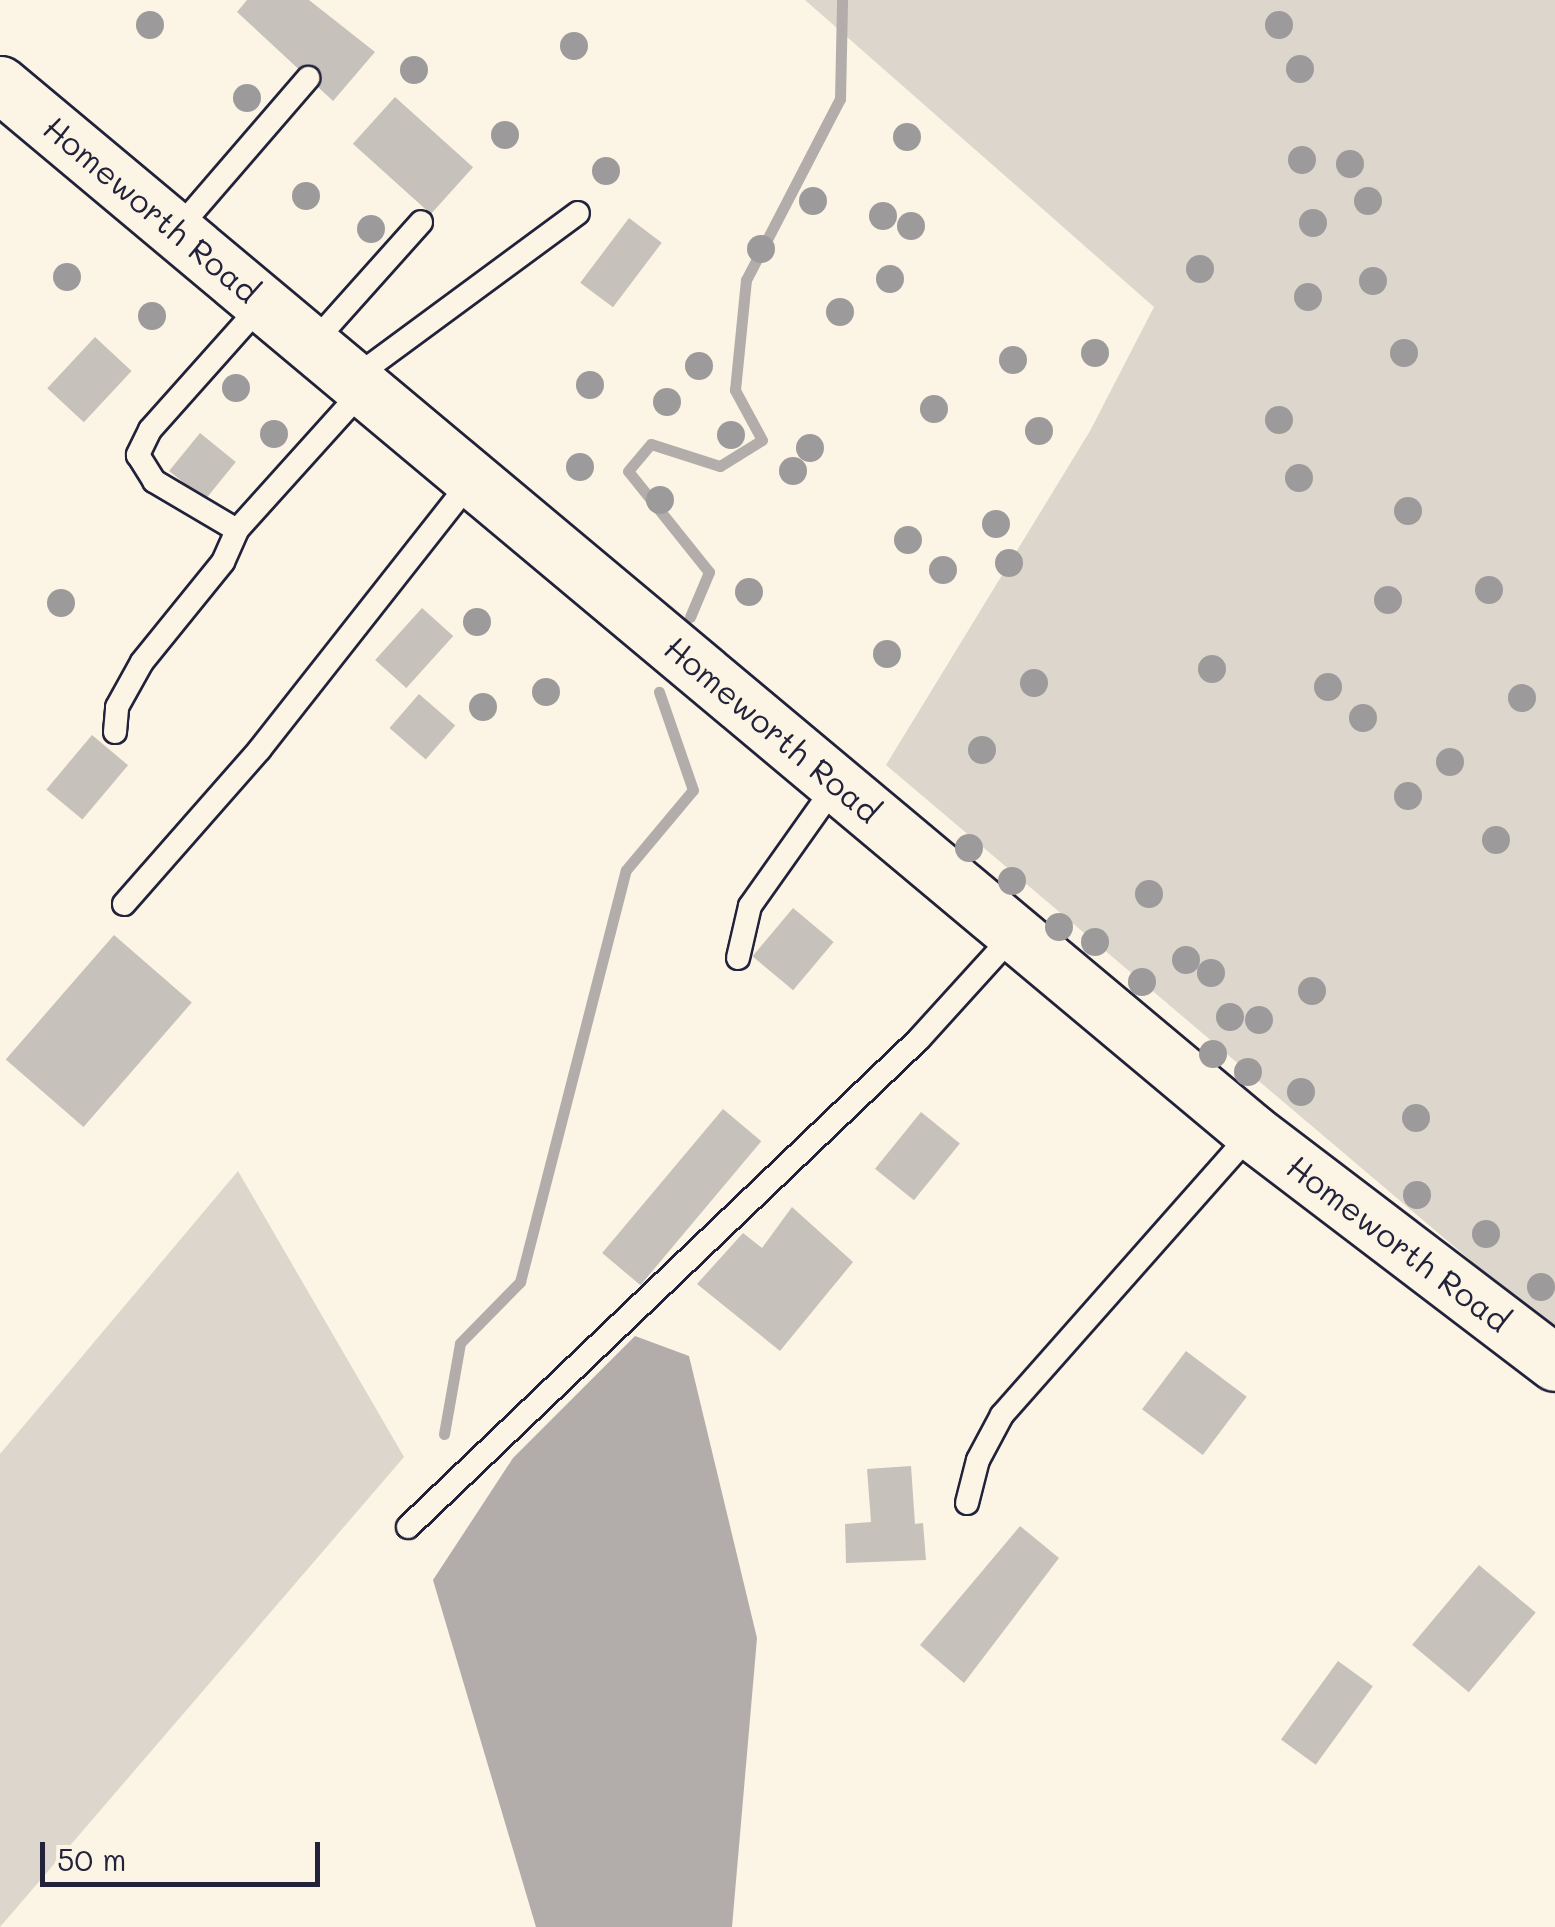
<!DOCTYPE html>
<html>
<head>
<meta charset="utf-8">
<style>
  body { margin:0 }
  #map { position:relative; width:1555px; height:1927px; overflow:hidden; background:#fcf5e5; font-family:Mali,sans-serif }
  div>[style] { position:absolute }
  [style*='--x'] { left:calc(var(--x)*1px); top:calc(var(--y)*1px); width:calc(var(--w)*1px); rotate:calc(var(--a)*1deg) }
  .green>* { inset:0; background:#dcd6cc }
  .water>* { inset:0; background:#b2adab }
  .stream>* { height:11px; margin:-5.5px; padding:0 5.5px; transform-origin:5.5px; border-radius:5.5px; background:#b2adab }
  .building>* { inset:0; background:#c6c1bb; transform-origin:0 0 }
  .roads { filter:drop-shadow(2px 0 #22223b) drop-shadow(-2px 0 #22223b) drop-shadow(0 2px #22223b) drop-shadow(0 -2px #22223b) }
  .service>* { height:22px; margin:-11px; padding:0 11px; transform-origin:11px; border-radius:11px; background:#fcf5e5 }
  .tertiary>* { height:55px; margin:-27.5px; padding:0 27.5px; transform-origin:27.5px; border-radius:27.5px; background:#fcf5e5 }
  .trees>* { width:28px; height:28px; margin:-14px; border-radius:50%; background:#9d9a9b }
  span { translate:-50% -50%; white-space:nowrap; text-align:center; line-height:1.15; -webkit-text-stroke:9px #fcf5e5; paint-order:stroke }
  .street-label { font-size:32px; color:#22223b }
  .scale { position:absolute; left:40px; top:1842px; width:280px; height:45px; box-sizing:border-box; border:5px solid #22223b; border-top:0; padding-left:12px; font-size:30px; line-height:35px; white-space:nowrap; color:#22223b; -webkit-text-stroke:8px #fcf5e5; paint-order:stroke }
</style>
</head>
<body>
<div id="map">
  <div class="green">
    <div style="clip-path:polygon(805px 0,1555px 0,1555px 1332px,886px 765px,1090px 431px,1154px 307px)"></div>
    <div style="clip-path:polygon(238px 1171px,404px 1457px,0 1927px,0 1454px)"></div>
  </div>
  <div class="water">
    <div style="clip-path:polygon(635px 1336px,689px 1356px,757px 1638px,732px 1927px,536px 1927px,433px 1580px,513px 1458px)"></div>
  </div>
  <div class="stream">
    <div style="--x:690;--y:617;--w:49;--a:-67.1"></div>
    <div style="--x:709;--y:572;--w:129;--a:-128.7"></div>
    <div style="--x:628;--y:471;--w:35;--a:-50"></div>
    <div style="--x:651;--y:444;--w:72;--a:17.7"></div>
    <div style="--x:720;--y:466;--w:49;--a:-31.8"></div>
    <div style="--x:762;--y:440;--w:57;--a:-118.4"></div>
    <div style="--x:735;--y:390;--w:111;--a:-84.3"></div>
    <div style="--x:746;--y:280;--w:204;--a:-62.6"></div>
    <div style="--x:840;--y:99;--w:99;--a:-88.8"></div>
    <div style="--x:444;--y:1434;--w:92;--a:-80"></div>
    <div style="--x:460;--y:1343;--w:86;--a:-45.5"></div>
    <div style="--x:520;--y:1282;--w:425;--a:-75.6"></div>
    <div style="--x:626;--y:870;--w:104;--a:-50.1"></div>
    <div style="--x:693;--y:790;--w:104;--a:-109.1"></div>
  </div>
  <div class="building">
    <div style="clip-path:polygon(247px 0,309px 0,375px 52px,333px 101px,237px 12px)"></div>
    <div style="left:395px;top:97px;width:105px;height:63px;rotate:42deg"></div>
    <div style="left:629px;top:218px;width:41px;height:81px;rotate:37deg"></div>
    <div style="left:95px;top:337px;width:50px;height:70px;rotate:43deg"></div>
    <div style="left:200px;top:433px;width:46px;height:49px;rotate:39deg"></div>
    <div style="left:422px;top:608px;width:42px;height:70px;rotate:42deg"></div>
    <div style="left:419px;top:694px;width:48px;height:45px;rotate:41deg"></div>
    <div style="left:92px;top:735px;width:47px;height:71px;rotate:40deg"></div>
    <div style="left:793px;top:908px;width:53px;height:63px;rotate:40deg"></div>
    <div style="left:114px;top:935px;width:103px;height:165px;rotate:41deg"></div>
    <div style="left:723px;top:1109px;width:50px;height:188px;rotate:40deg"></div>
    <div style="left:921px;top:1112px;width:50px;height:73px;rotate:39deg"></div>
    <div style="clip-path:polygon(792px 1207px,853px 1262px,780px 1351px,697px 1284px,743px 1233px,762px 1248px)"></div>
    <div style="left:1186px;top:1351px;width:76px;height:73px;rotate:37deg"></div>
    <div style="clip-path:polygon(911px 1466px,915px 1524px,923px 1523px,926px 1560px,846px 1563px,845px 1524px,871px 1522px,867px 1469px)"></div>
    <div style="clip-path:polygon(1020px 1526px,1059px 1558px,964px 1683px,920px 1645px)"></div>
    <div style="left:1479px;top:1565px;width:74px;height:104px;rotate:40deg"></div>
    <div style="left:1338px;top:1661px;width:43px;height:97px;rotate:36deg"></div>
  </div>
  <div class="roads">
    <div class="service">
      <div style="--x:177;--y:230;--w:201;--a:-49.2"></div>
      <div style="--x:264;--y:302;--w:171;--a:131.7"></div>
      <div style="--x:150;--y:430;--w:28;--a:116"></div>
      <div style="--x:138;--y:455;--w:31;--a:58"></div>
      <div style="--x:154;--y:481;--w:96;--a:30.6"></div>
      <div style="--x:237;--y:530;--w:190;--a:-48"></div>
      <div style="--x:313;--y:343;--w:162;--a:-48.2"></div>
      <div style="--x:354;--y:378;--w:278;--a:-36.4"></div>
      <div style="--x:115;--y:732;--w:25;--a:-85"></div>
      <div style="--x:117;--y:707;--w:51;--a:-60.9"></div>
      <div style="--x:142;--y:662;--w:129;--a:-51"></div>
      <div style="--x:223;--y:562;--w:35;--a:-66"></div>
      <div style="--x:124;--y:904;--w:206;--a:-48.7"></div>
      <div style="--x:260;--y:749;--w:345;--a:-51.8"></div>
      <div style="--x:738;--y:958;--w:53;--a:-77"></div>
      <div style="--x:750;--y:906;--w:151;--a:-54.7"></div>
      <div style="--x:967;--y:1503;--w:44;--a:-75.7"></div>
      <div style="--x:978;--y:1460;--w:51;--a:-61.9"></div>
      <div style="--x:1002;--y:1415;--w:378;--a:-48.5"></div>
      <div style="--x:408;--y:1527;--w:707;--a:-43.68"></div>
      <div style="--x:919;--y:1039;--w:143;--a:-47.8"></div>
    </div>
    <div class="tertiary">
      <div style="--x:0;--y:84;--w:1633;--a:39.93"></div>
      <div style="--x:1252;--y:1132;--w:381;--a:37.3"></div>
    </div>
  </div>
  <div class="trees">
    <div style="left:150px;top:25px"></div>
    <div style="left:1279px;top:25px"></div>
    <div style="left:574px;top:46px"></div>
    <div style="left:1300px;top:69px"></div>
    <div style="left:414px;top:70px"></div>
    <div style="left:247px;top:98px"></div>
    <div style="left:505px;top:135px"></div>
    <div style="left:907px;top:137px"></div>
    <div style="left:1302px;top:160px"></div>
    <div style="left:1350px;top:164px"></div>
    <div style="left:606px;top:171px"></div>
    <div style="left:306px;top:196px"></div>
    <div style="left:813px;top:201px"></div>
    <div style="left:1368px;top:201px"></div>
    <div style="left:883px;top:216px"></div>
    <div style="left:1313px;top:223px"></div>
    <div style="left:911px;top:226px"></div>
    <div style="left:371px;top:229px"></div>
    <div style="left:761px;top:249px"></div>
    <div style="left:1200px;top:269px"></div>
    <div style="left:67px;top:277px"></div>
    <div style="left:890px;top:279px"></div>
    <div style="left:1373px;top:281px"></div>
    <div style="left:1308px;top:297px"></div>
    <div style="left:840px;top:312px"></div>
    <div style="left:152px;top:316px"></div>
    <div style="left:1095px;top:353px"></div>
    <div style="left:1404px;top:353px"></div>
    <div style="left:1013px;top:360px"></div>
    <div style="left:699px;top:366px"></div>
    <div style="left:590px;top:385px"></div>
    <div style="left:236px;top:388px"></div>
    <div style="left:667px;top:402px"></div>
    <div style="left:934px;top:409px"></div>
    <div style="left:1279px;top:420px"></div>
    <div style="left:1039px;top:431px"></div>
    <div style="left:274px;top:434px"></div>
    <div style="left:731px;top:435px"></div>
    <div style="left:810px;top:448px"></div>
    <div style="left:580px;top:467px"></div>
    <div style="left:793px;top:471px"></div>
    <div style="left:1299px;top:478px"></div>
    <div style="left:660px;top:500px"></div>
    <div style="left:1408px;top:511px"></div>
    <div style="left:996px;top:524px"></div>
    <div style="left:908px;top:540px"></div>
    <div style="left:1009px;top:563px"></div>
    <div style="left:943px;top:570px"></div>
    <div style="left:1489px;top:590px"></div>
    <div style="left:749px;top:592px"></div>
    <div style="left:1388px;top:600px"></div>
    <div style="left:61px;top:603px"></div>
    <div style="left:477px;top:622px"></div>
    <div style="left:887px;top:654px"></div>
    <div style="left:1212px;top:669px"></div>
    <div style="left:1034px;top:683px"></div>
    <div style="left:1328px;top:687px"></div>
    <div style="left:546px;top:692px"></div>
    <div style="left:1522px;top:698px"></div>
    <div style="left:483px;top:707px"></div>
    <div style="left:1363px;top:718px"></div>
    <div style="left:982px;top:750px"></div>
    <div style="left:1450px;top:762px"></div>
    <div style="left:1408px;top:796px"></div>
    <div style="left:1496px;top:840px"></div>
    <div style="left:969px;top:848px"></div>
    <div style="left:1012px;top:881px"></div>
    <div style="left:1149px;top:894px"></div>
    <div style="left:1059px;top:927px"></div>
    <div style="left:1095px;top:942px"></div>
    <div style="left:1186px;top:960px"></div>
    <div style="left:1211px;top:973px"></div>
    <div style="left:1142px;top:982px"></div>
    <div style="left:1312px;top:991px"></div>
    <div style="left:1230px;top:1017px"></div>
    <div style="left:1259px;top:1020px"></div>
    <div style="left:1213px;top:1054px"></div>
    <div style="left:1248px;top:1072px"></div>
    <div style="left:1301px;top:1092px"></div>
    <div style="left:1416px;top:1118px"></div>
    <div style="left:1417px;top:1195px"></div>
    <div style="left:1486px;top:1234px"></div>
    <div style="left:1541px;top:1287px"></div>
  </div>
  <div class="street-label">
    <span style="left:152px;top:209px;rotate:40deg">Homeworth Road</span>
    <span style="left:773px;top:729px;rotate:40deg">Homeworth Road</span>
    <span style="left:1399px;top:1243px;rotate:37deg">Homeworth Road</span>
  </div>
  <div class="scale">50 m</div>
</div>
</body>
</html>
